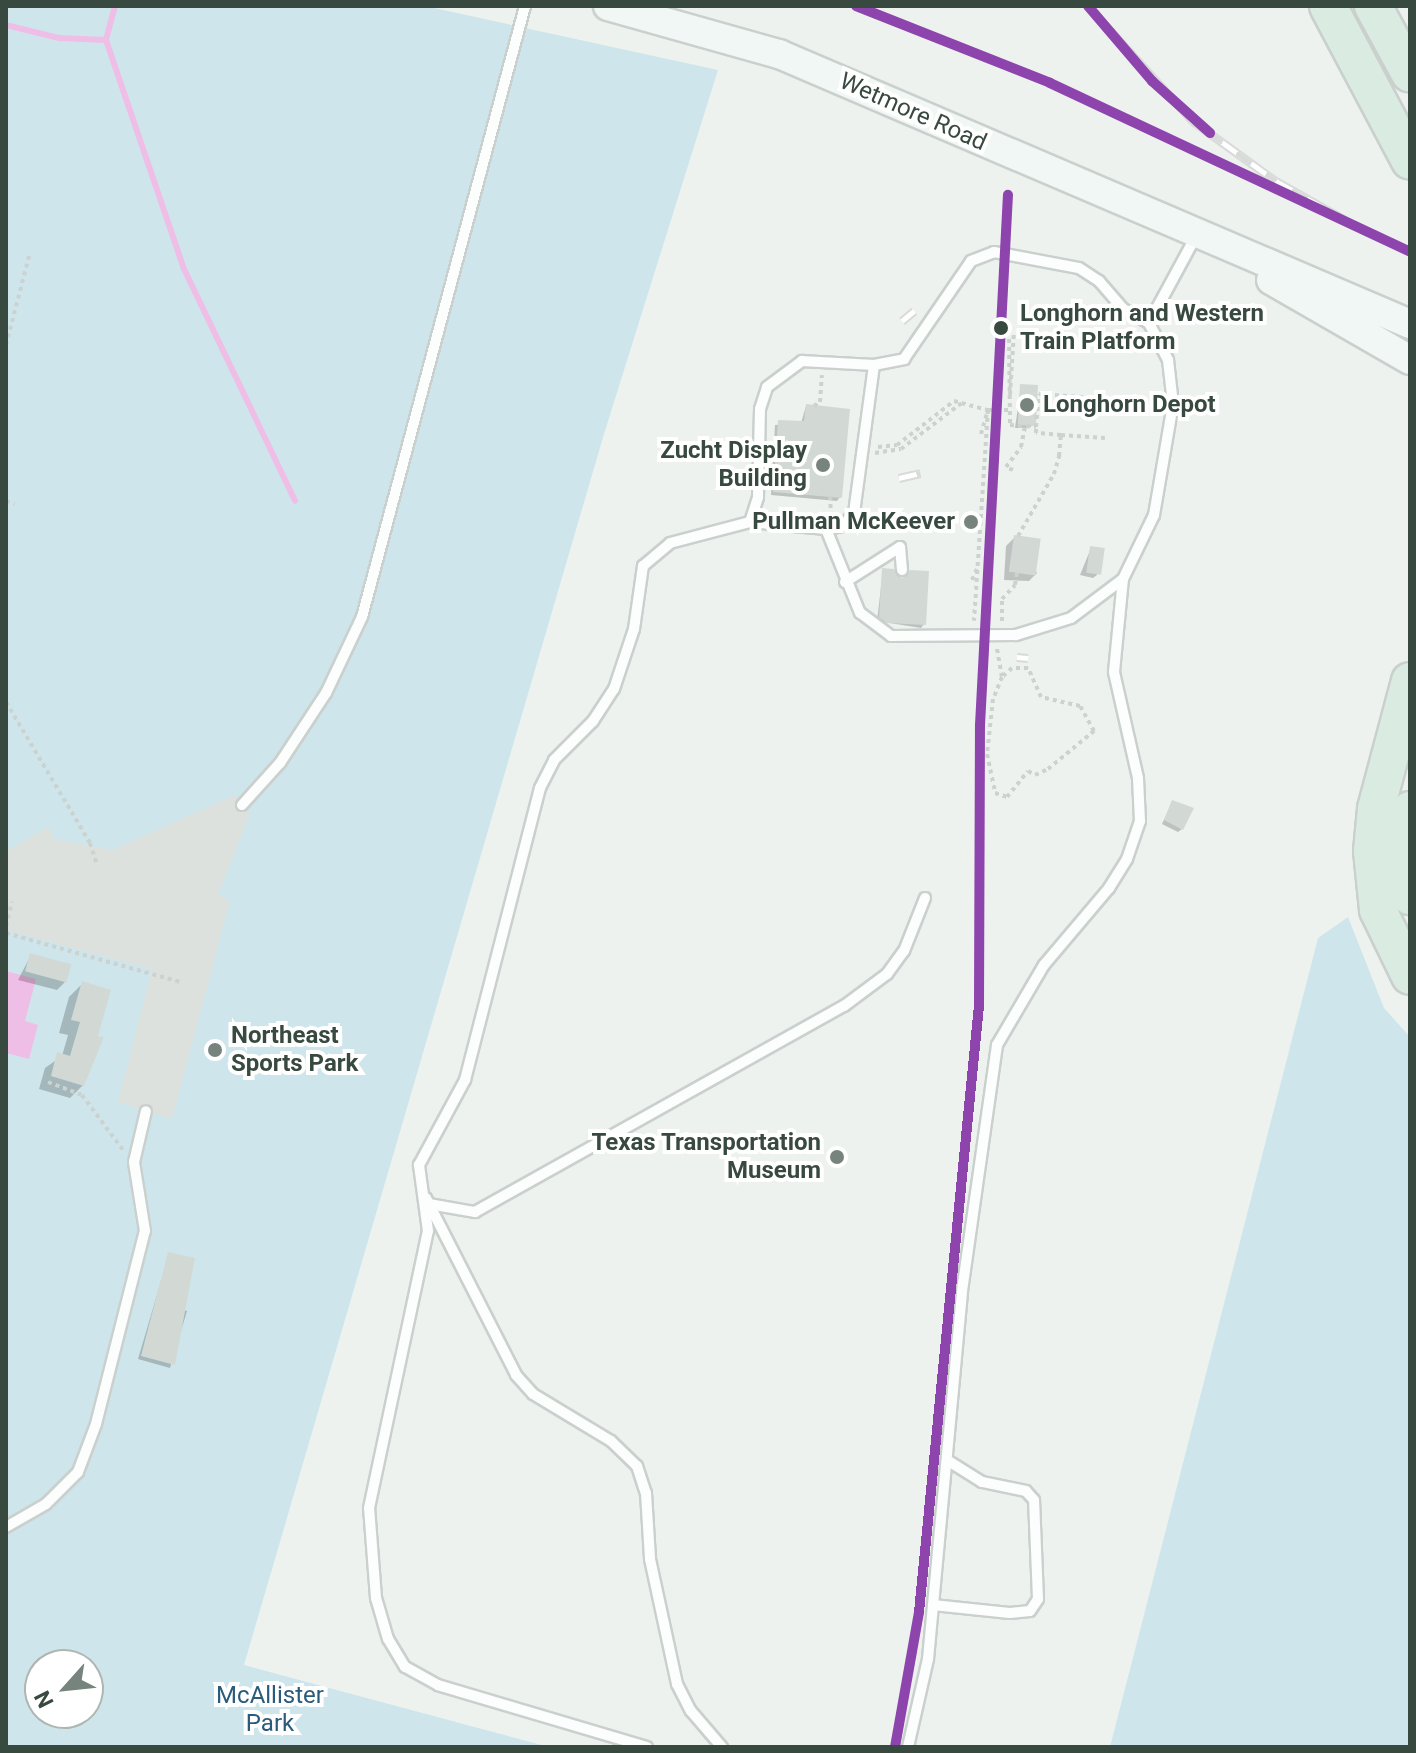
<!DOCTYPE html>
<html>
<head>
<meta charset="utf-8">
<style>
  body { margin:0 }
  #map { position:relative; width:1416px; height:1753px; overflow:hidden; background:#edf2ef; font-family:Roboto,sans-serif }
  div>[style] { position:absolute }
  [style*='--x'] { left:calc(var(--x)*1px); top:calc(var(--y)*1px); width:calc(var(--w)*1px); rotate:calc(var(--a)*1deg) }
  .green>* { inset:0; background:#cee6eb }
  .parking>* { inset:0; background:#dce1de }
  .water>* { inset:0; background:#efbee7 }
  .shadow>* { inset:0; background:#0003 }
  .stream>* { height:6px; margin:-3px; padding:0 3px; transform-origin:3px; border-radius:3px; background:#efbee7 }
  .building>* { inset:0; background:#d2d9d5; transform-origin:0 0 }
  .path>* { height:4px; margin-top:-2px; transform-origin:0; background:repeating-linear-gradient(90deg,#cbd2cf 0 4px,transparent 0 8px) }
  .roads { filter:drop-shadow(2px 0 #cad0cd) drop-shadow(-2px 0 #cad0cd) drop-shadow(0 2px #cad0cd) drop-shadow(0 -2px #cad0cd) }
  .service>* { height:10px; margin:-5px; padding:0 5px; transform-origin:5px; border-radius:5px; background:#fcfdfd }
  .secondary>* { height:28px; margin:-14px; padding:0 14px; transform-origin:14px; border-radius:14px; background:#f0f7f4 }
  .motorway>* { height:36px; margin:-18px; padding:0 18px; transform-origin:18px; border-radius:18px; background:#daece2 }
  .rail>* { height:9px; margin-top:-4.5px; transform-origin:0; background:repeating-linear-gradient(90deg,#fff 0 18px,#d9dada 0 36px); box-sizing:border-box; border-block:2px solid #d9dada }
  .rail-1>* { height:10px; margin:-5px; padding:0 5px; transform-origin:5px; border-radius:5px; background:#8e44ad }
  .dots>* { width:22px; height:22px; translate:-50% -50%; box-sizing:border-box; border:4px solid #fff; border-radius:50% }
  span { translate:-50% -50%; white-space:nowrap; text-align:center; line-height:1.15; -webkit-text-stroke:8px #fff; paint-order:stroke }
  .street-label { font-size:24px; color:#38493f }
  .stop-label { font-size:24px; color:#38493f; font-weight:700 }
  .left { translate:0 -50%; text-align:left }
  .poi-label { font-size:24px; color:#38493f; font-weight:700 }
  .right { translate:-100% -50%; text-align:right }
  .park-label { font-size:24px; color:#2b5b7a }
  .frame { position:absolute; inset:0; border:8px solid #38493f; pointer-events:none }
  .north { position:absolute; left:24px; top:1649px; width:80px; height:80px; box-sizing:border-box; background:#fff; border:2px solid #afb6b2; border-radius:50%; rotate:243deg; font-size:22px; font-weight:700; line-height:32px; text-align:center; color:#38493f }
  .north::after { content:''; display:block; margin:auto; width:28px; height:36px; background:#77847d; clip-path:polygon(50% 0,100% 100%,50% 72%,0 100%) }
</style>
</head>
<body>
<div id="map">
  <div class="green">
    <div style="clip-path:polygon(evenodd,6px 6px,425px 6px,718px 70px,604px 434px,244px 1665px,549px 1747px,6px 1747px,6px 6px,40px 1665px,88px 1665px,88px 1713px,40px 1713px,40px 1665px)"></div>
    <div style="clip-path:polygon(1348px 917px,1384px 1008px,1410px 1037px,1410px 1747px,1110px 1747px,1318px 938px)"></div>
  </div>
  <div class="parking">
    <div style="clip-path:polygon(235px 795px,250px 813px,218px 895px,230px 901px,172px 1119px,118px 1102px,152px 969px,6px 930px,6px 851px,48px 827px,55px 839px,112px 850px)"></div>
  </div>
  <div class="water">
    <div style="clip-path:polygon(6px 971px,36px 979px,25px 1021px,38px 1025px,29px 1059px,6px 1053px)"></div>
  </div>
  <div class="shadow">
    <div style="clip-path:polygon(1021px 386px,1033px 425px,1029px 428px,1015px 428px)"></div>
    <div style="clip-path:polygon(806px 406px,840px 497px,837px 501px,771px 495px,775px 425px,801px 423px)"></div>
    <div style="clip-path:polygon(1015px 537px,1037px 573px,1029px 581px,1004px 580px,1006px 546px)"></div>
    <div style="clip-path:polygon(1091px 548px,1097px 575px,1093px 578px,1080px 575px)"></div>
    <div style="clip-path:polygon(883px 570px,924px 624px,921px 628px,877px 621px)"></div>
    <div style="clip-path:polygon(1172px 802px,1182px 829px,1178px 832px,1162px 824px)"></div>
    <div style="clip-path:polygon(31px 955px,65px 982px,57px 990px,18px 980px)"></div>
    <div style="clip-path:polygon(83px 983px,96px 1037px,83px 1085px,70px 1098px,39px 1089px,45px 1068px,62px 1056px,68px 1035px,59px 1033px,69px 997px)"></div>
    <div style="clip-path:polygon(169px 1254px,180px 1309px,187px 1311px,170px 1368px,138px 1359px)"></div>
  </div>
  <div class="stream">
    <div style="--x:115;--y:6;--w:35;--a:105"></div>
    <div style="--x:106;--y:40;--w:242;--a:71.2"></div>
    <div style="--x:184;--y:269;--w:257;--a:64.4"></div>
    <div style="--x:6;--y:25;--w:55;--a:13.8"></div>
    <div style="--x:59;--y:38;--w:47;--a:2.4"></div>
  </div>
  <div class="building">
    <div style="left:1020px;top:384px;width:18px;height:41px;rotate:3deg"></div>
    <div style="clip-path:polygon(806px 404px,850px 409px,842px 498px,773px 492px,778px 420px,804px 421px)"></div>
    <div style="left:1014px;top:535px;width:27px;height:37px;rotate:8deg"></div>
    <div style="left:1090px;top:546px;width:15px;height:27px;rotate:8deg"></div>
    <div style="clip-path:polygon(882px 568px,894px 569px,902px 578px,910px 570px,929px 571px,926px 625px,887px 623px,879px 617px)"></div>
    <div style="clip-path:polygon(1172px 800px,1194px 808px,1183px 830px,1164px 820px)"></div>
    <div style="left:30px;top:953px;width:43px;height:19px;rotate:15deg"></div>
    <div style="clip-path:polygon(82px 981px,111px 990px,98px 1036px,104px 1037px,84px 1086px,51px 1076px,57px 1052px,70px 1056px,80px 1022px,71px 1020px)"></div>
    <div style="clip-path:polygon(168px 1252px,195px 1258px,175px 1365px,141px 1356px)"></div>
  </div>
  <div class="path">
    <div style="--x:1009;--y:339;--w:86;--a:89.3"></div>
    <div style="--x:1010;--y:425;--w:26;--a:4"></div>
    <div style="--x:1036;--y:427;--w:33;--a:-85"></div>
    <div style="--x:1039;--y:394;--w:70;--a:4.1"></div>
    <div style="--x:6;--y:345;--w:92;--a:-75.5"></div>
    <div style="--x:1010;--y:395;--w:63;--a:-86.4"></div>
    <div style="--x:814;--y:406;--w:7;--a:-34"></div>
    <div style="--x:820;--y:402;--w:27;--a:-86"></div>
    <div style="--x:981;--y:434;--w:25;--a:-74"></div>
    <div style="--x:988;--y:410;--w:22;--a:0"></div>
    <div style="--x:1061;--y:435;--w:44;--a:3.9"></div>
    <div style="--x:878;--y:447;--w:19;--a:-6"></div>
    <div style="--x:897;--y:445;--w:72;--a:-37.7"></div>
    <div style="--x:954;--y:401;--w:35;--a:15"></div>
    <div style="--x:988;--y:410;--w:211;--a:93.8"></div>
    <div style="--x:875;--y:453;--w:26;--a:-9"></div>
    <div style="--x:901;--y:449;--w:78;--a:-37.2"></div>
    <div style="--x:1013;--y:470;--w:8;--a:-157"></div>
    <div style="--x:1006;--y:467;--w:25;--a:-53"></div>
    <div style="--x:1021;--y:447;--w:21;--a:-79"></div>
    <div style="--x:830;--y:496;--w:17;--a:87"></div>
    <div style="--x:6;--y:501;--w:9;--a:18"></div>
    <div style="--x:1018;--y:536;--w:72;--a:-59.9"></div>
    <div style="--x:1054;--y:474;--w:19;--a:-74"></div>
    <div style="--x:1059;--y:456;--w:21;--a:-85"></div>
    <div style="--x:1061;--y:435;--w:25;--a:-175"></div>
    <div style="--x:1036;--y:433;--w:6;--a:-90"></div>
    <div style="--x:972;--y:580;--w:12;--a:-66"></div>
    <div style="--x:1002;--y:621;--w:22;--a:-90"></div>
    <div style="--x:1002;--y:599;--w:19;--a:-47"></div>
    <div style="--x:1015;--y:585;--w:13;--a:-81"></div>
    <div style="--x:997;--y:649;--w:28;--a:80"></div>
    <div style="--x:1002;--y:677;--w:24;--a:112"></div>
    <div style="--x:993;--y:699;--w:55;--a:96.2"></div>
    <div style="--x:987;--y:754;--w:40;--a:78"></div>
    <div style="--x:995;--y:793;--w:13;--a:18"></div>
    <div style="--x:1007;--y:797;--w:33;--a:-51"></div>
    <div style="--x:1028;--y:771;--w:8;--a:30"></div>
    <div style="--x:1035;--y:775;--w:14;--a:-25"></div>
    <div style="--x:1048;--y:769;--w:60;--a:-39.6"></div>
    <div style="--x:1094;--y:731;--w:29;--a:-119"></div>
    <div style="--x:1080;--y:706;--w:40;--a:-167"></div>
    <div style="--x:1041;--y:697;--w:32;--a:-114"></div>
    <div style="--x:1028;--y:668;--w:16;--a:180"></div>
    <div style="--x:1012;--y:668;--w:13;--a:138"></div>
    <div style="--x:6;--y:702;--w:164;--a:59.2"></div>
    <div style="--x:90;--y:843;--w:22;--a:72"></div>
    <div style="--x:6;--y:926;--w:25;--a:-76"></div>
    <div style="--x:6;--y:933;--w:181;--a:15.7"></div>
    <div style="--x:48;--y:1082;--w:36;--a:21"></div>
    <div style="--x:82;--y:1095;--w:69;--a:53.3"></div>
  </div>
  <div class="roads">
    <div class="service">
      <div style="--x:994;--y:252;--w:86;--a:10.7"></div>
      <div style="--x:1079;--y:268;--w:24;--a:33"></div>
      <div style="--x:1099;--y:281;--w:37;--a:49"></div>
      <div style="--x:1123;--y:309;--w:30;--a:28"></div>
      <div style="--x:1149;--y:323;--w:42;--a:62.8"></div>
      <div style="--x:1168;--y:360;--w:44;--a:83.5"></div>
      <div style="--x:1173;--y:404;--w:113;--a:99.7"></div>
      <div style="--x:1154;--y:515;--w:71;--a:115.8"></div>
      <div style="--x:1123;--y:579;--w:65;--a:143.1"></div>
      <div style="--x:1071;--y:618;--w:58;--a:162.8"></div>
      <div style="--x:1016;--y:635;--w:125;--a:179.5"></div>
      <div style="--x:891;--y:636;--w:39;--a:-143"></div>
      <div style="--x:860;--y:613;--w:91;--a:-112"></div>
      <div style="--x:826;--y:529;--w:17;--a:-10"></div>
      <div style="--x:843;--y:526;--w:17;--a:-50"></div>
      <div style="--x:854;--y:513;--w:149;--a:-82.3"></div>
      <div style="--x:874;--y:365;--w:31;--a:-11"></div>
      <div style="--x:904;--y:359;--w:119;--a:-55.6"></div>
      <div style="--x:971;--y:261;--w:25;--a:-21"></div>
      <div style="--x:1149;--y:323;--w:99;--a:-61.6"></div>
      <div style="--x:750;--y:522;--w:26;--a:-72"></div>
      <div style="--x:758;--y:497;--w:88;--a:-88.7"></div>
      <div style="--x:760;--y:409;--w:23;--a:-72"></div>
      <div style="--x:767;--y:387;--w:44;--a:-36.6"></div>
      <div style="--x:802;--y:361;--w:72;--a:3.2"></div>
      <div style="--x:845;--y:582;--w:65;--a:-32.5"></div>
      <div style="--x:900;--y:547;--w:23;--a:85"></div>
      <div style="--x:242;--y:805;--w:57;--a:-47.9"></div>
      <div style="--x:280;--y:763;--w:84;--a:-56.7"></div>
      <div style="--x:326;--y:693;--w:84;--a:-64.7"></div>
      <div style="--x:362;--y:617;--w:632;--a:-75.06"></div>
      <div style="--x:426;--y:1198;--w:199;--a:63"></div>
      <div style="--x:516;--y:1375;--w:25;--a:48"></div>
      <div style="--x:533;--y:1394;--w:91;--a:31.1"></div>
      <div style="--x:611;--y:1441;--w:36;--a:44"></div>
      <div style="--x:637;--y:1466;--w:28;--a:72"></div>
      <div style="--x:646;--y:1493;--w:66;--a:86.5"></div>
      <div style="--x:650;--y:1559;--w:128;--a:77.8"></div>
      <div style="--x:677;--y:1684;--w:30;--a:63"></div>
      <div style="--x:691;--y:1711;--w:48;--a:49.3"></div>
      <div style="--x:429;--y:1204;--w:47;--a:9.9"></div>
      <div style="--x:475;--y:1212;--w:423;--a:-29.2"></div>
      <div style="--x:844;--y:1006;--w:54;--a:-36.7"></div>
      <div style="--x:887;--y:974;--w:29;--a:-54"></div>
      <div style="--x:904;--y:951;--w:57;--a:-68.4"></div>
      <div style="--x:6;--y:1527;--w:46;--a:-29.9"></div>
      <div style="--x:46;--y:1504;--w:45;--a:-45"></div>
      <div style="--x:78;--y:1472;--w:51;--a:-69.4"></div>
      <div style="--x:96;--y:1424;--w:199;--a:-75.8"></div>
      <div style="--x:145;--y:1231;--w:70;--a:-99.1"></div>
      <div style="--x:134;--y:1162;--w:52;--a:-76.8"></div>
      <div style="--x:933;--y:1605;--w:77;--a:5.9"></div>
      <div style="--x:1010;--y:1613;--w:20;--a:-6"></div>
      <div style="--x:1030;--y:1611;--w:14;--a:-56"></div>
      <div style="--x:1038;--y:1599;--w:99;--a:-92.3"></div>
      <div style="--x:1034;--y:1500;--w:12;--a:-132"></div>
      <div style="--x:1026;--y:1491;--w:45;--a:-168.4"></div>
      <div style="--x:982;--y:1482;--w:39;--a:-148"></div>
      <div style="--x:647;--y:1747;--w:218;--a:-163.5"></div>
      <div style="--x:438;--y:1685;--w:38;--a:-151"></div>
      <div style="--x:405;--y:1667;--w:33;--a:-121"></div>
      <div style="--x:388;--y:1639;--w:43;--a:-106.3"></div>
      <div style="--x:376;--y:1598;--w:90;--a:-94.4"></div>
      <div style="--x:369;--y:1508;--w:283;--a:-78"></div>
      <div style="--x:428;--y:1231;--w:67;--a:-97.8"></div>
      <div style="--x:419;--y:1165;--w:97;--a:-61.6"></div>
      <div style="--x:465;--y:1080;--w:301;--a:-75.6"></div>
      <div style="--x:540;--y:788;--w:31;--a:-63"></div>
      <div style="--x:554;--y:760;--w:55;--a:-45"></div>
      <div style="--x:593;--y:721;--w:38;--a:-57"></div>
      <div style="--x:614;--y:689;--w:63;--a:-71.6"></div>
      <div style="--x:634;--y:629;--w:64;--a:-81.9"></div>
      <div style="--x:643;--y:566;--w:35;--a:-40"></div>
      <div style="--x:670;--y:543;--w:83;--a:-14.7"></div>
      <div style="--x:750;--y:522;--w:76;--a:5.3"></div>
      <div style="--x:908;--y:1747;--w:90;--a:-77.2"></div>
      <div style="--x:928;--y:1659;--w:377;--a:-84.7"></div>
      <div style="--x:963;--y:1284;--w:241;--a:-81.9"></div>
      <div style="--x:997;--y:1045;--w:93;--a:-59.6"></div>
      <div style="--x:1044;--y:965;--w:101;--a:-49.8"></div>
      <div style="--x:1109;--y:888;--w:34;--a:-58"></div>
      <div style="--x:1127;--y:859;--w:40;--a:-71.1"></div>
      <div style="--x:1140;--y:821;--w:43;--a:-92.7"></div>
      <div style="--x:1138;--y:778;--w:109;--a:-102.8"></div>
      <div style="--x:1114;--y:672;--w:93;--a:-84.5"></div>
    </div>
    <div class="secondary">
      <div style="--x:608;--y:6;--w:178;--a:15.7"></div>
      <div style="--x:779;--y:54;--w:686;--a:23.17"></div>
      <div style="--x:1271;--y:280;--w:160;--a:29.9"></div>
    </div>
    <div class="motorway">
      <div style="--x:1328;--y:6;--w:175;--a:62.1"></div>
      <div style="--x:1373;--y:6;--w:77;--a:61.4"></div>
      <div style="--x:1410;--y:681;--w:132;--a:104.9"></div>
      <div style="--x:1376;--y:809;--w:42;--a:95.4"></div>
      <div style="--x:1372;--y:851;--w:59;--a:84.2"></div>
      <div style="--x:1378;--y:910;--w:73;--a:64.1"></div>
      <div style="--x:1410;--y:810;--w:40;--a:102"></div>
      <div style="--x:1402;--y:849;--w:48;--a:80.3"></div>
    </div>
  </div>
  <div class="rail">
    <div style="--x:1088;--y:6;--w:156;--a:47.6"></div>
    <div style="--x:1193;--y:121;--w:102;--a:35.9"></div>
    <div style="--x:1276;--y:181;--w:90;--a:29.4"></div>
    <div style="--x:902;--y:321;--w:16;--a:-40"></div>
    <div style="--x:899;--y:478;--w:22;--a:-13"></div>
    <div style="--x:1017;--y:657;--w:11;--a:5"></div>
    <div style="--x:895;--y:1747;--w:137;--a:-79.9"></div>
    <div style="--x:919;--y:1612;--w:610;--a:-84.35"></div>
    <div style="--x:979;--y:1005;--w:280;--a:-89.8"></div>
    <div style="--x:980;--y:725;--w:531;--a:-86.98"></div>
  </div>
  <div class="rail-1">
    <div style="--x:856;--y:6;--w:209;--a:21.6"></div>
    <div style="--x:1050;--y:83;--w:398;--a:25.1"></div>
    <div style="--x:1088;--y:6;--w:99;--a:49.5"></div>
    <div style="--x:1152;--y:81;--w:78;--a:41.9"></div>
    <div style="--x:895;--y:1747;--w:137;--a:-79.9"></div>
    <div style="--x:919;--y:1612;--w:610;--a:-84.35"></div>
    <div style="--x:979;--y:1005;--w:280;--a:-89.8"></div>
    <div style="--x:980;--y:725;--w:531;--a:-86.98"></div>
  </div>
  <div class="dots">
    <div style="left:1001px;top:328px;background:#38493f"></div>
    <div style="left:1027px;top:405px;background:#77847d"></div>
    <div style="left:823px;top:465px;background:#77847d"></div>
    <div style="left:971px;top:522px;background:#77847d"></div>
    <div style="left:215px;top:1050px;background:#77847d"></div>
    <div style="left:837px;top:1157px;background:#77847d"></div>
  </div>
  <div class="street-label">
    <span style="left:913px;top:112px;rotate:24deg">Wetmore Road</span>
  </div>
  <div class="stop-label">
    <span class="left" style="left:1020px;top:328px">Longhorn and Western<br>Train Platform</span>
  </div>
  <div class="poi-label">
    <span class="left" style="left:1043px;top:405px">Longhorn Depot</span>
    <span class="right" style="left:807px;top:465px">Zucht Display<br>Building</span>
    <span class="right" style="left:955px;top:522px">Pullman McKeever</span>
    <span class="left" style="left:231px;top:1050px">Northeast<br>Sports Park</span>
    <span class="right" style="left:821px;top:1157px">Texas Transportation<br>Museum</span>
  </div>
  <div class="park-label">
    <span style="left:270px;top:1710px">McAllister<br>Park</span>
  </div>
  <div class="frame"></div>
  <div class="north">N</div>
</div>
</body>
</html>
